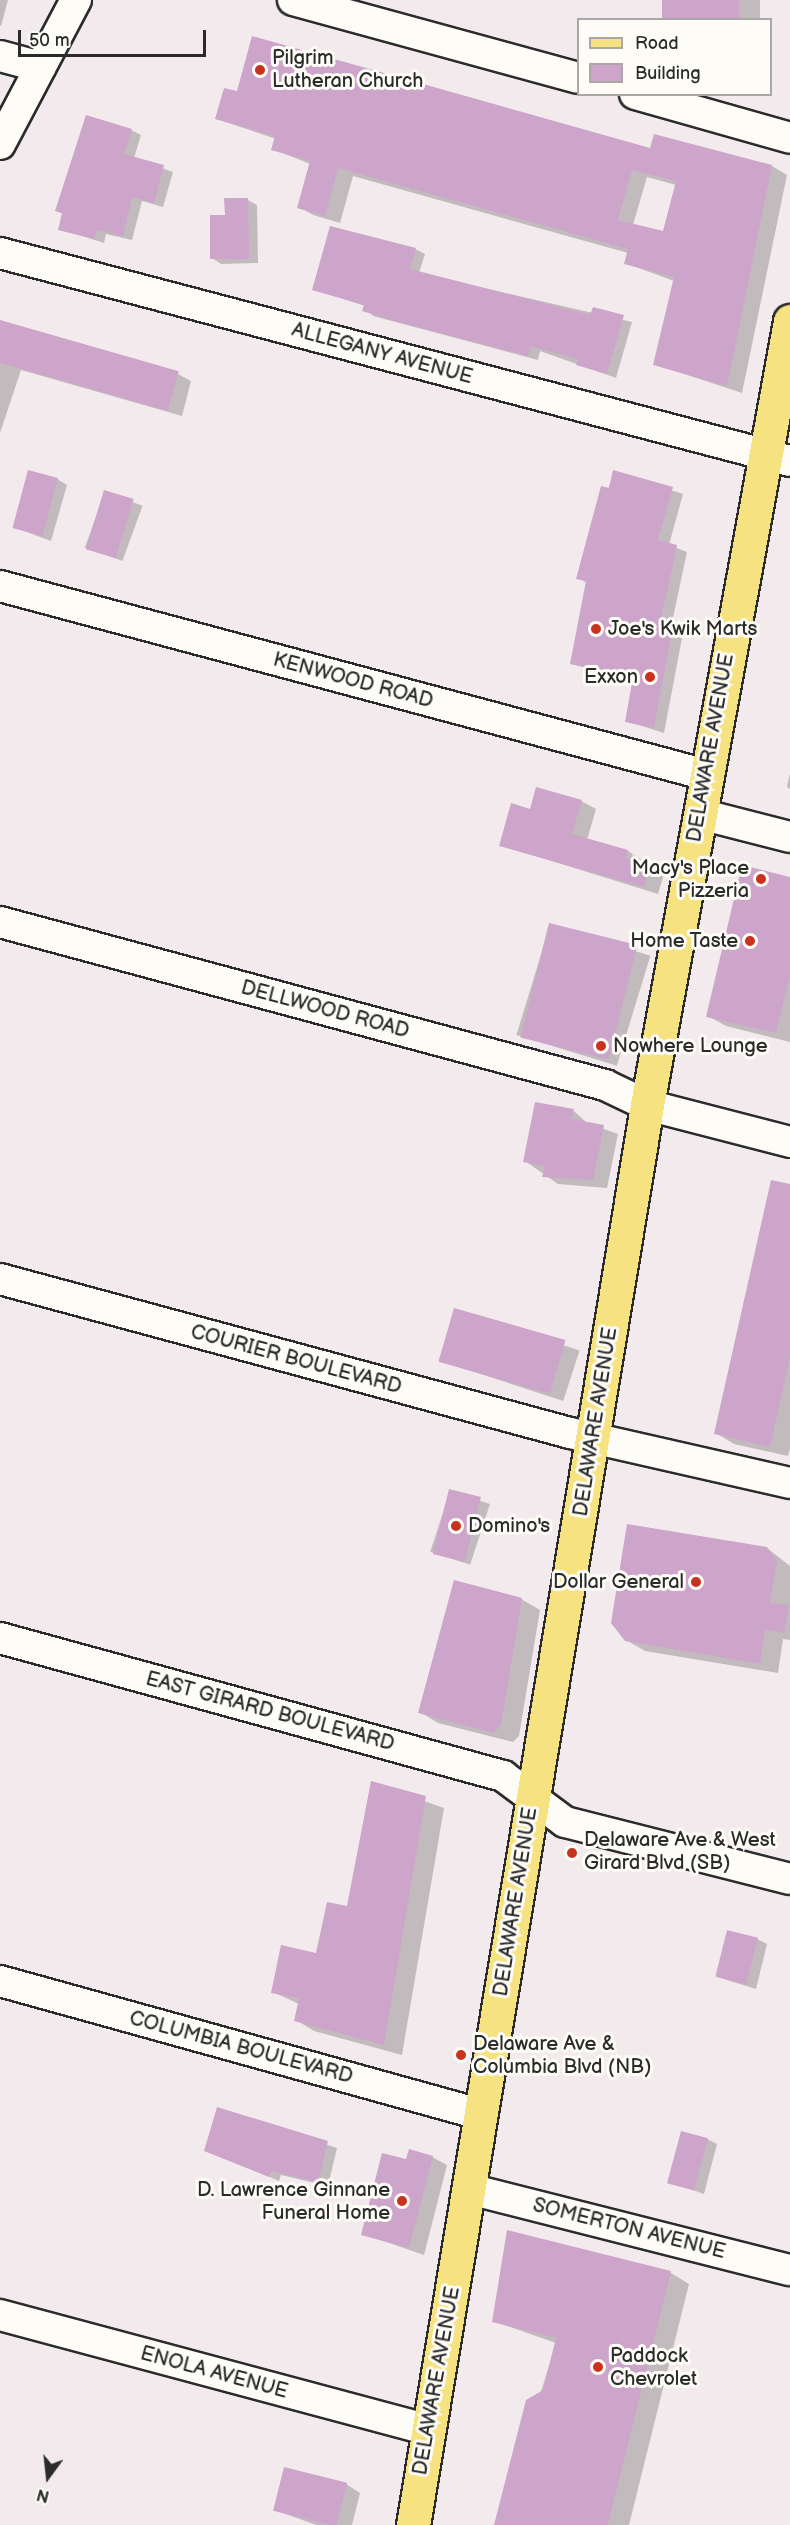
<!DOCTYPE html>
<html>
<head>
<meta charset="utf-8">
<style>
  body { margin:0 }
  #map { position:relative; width:790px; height:2525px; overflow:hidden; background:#f3eaee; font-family:"Balsamiq Sans",sans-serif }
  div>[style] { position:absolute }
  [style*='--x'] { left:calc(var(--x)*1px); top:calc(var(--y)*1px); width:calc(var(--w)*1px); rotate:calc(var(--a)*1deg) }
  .shadow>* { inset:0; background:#0003; transform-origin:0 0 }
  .building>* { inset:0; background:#cda4ca; transform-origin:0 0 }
  .roads { filter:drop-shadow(2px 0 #2b2b2b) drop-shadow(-2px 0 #2b2b2b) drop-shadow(0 2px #2b2b2b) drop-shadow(0 -2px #2b2b2b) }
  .minor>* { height:30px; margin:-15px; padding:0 15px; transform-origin:15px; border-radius:15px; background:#fdfcf7 }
  .major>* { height:33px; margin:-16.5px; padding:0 16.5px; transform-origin:16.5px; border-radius:16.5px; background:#f7e281 }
  .dots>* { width:16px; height:16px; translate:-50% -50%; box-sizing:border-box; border:3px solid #fdfcf7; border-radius:50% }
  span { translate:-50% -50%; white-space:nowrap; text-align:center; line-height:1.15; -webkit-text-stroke:6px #fdfcf7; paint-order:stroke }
  .poi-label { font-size:20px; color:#2b2b2b }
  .left { translate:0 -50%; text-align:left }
  .right { translate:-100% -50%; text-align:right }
  .street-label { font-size:20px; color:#2b2b2b }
  .legend { position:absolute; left:577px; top:18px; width:195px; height:78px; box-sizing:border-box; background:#fdfcf7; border:2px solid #a9a8a5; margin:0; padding:8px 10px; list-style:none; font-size:18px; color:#2b2b2b }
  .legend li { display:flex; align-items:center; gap:12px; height:30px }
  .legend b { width:30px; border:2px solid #a9a8a5 }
  .north { position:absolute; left:18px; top:2447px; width:60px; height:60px; -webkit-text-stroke:4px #fdfcf7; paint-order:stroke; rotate:195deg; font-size:16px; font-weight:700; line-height:24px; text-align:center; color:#2b2b2b }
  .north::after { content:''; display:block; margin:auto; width:21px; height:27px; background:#2b2b2b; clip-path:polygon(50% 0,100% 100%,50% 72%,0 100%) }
  .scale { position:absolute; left:18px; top:30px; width:188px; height:27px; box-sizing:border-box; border:3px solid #2b2b2b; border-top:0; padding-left:8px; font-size:18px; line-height:21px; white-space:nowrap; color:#2b2b2b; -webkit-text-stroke:4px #fdfcf7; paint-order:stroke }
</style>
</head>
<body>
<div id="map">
  <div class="shadow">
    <div style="clip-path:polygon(0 0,8px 0,1px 26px,0 25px)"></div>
    <div style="left:664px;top:0;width:96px;height:21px"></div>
    <div style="clip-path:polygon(evenodd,217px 119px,651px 150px,655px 136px,772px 166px,787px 175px,742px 393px,654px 364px,674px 281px,625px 263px,628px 253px,353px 176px,340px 223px,313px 215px,299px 207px,310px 164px,273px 149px,276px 139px,217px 119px,647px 177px,676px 185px,664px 233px,633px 225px,647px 177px)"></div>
    <div style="clip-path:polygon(131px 130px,141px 135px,134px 158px,173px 172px,163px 207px,142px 201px,132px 240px,106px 234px,104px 243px,60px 229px,63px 214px,57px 211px)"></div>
    <div style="clip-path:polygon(248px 200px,257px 205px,258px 263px,221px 264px,212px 258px,226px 216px)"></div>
    <div style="clip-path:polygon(415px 249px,425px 254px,419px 273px,632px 322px,616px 378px,540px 351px,538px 360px,373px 316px,365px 306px,313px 289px)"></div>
    <div style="clip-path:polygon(0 322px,178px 374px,191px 381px,182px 416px,21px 370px,0 433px)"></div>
    <div style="clip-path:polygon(614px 472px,683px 494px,669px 545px,687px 552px,670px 632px,682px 638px,664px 733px,626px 721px,634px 680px,572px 664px,587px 583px,578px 578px)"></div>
    <div style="clip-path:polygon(57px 479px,67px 485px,51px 541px,13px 527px)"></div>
    <div style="left:105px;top:492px;width:40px;height:59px;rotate:20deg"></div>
    <div style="clip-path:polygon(790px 773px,790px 789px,787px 787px)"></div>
    <div style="clip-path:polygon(581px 801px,596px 809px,587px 840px,628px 851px,664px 874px,658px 894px,500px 845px)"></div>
    <div style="clip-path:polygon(790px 878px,790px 1042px,726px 1026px,708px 1016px)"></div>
    <div style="left:550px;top:925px;width:105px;height:115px;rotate:17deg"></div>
    <div style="clip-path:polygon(574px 1111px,587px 1123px,618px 1134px,607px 1188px,558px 1184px,525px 1161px)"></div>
    <div style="clip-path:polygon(790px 1186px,790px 1449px,788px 1456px,734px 1444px,716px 1433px)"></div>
    <div style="left:455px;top:1310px;width:131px;height:53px;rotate:18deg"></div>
    <div style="left:450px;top:1491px;width:42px;height:64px;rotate:18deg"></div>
    <div style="clip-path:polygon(767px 1548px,790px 1566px,790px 1640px,783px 1639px,778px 1673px,645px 1651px,626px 1640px)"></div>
    <div style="clip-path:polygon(521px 1599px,540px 1610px,519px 1736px,513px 1742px,438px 1723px,420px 1712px)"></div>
    <div style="clip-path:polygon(372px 1783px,444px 1808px,402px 2055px,314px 2031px,296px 2020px,299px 2004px,273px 1992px,317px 1955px,348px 1908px)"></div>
    <div style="clip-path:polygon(757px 1939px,767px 1944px,756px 1989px,717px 1977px)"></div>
    <div style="clip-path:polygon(218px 2109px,337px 2148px,328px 2186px,281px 2175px,279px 2181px,206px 2150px)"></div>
    <div style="clip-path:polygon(707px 2139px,717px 2144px,704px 2194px,669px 2182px)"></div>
    <div style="clip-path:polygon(432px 2157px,447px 2165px,424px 2255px,363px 2234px,407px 2161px)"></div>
    <div style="clip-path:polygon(508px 2232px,671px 2273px,689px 2284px,629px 2525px,500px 2525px,556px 2343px,493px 2321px)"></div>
    <div style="clip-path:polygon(346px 2484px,360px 2493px,352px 2525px,316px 2525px,275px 2510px)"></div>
  </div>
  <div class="building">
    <div style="left:662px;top:0;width:77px;height:21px"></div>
    <div style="clip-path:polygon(evenodd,252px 36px,650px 148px,654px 134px,772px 165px,727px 386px,653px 365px,674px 277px,624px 264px,628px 249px,338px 168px,325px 216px,297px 208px,310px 161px,271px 150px,275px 136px,215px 119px,224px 88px,237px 91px,252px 36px,632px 170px,676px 181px,663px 231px,618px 220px,632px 170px)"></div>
    <div style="clip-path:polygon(86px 115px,132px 129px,124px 154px,164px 165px,154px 203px,132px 197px,123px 236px,97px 230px,94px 239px,58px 230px,62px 213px,55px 211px)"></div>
    <div style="clip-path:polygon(224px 198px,248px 198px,249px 259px,210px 259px,210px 215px,225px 215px)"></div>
    <div style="clip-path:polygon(330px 226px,416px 248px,410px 269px,590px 315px,593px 307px,624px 315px,607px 374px,576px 365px,578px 359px,531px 346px,528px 356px,395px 321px,362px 311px,364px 305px,312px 290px)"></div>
    <div style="left:0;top:320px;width:186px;height:41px;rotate:16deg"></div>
    <div style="left:28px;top:470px;width:31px;height:60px;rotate:15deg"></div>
    <div style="clip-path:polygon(613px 470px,673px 487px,658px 540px,677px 545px,659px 628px,672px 631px,654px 728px,625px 722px,633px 677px,570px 664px,586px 581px,576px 579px,601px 486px,609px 488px)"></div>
    <div style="left:104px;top:490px;width:31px;height:62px;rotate:17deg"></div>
    <div style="clip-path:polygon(536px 787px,582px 800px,572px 834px,628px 850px,626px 858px,650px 865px,644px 887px,499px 846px,511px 803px,530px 809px)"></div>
    <div style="clip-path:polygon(742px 865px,790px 877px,790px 975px,776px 1033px,706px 1017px)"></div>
    <div style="left:549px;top:923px;width:91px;height:118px;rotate:14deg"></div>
    <div style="clip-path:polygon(535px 1102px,574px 1109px,572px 1119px,604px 1125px,593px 1180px,542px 1177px,545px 1166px,523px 1162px)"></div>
    <div style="clip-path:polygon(771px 1180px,790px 1184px,790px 1357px,770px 1447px,714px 1434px)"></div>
    <div style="left:454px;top:1308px;width:116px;height:56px;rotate:16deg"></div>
    <div style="left:449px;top:1489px;width:33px;height:67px;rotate:14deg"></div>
    <div style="clip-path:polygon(627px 1524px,767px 1547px,777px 1561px,770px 1603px,789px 1605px,784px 1633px,765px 1630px,760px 1664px,625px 1641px,611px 1623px)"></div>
    <div style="clip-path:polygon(454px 1580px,522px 1598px,501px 1725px,494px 1733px,418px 1713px)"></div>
    <div style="clip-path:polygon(371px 1781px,426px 1796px,384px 2045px,294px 2021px,299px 1998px,271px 1993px,281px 1945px,316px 1953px,327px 1902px,347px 1906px)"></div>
    <div style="left:727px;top:1930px;width:32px;height:48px;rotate:14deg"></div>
    <div style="clip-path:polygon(217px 2107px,328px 2141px,318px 2182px,271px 2171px,269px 2177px,204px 2151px)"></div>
    <div style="left:681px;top:2131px;width:28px;height:54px;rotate:15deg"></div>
    <div style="clip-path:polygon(409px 2149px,433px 2156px,409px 2248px,361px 2235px,382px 2153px,406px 2159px)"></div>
    <div style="clip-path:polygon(507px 2230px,671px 2271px,608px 2525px,494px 2525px,526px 2400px,543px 2390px,556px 2338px,492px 2322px)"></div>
    <div style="left:284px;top:2467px;width:65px;height:45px;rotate:14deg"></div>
  </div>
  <div class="roads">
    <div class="minor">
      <div style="--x:293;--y:0;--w:295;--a:15.3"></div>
      <div style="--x:0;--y:56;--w:42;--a:15"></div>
      <div style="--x:635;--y:94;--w:161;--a:15.8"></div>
      <div style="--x:0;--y:144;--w:163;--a:-62.2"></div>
      <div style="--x:0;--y:253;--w:817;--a:14.75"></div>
      <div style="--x:0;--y:586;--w:732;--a:14.97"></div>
      <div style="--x:700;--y:814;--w:93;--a:14.3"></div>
      <div style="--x:0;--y:922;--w:627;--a:15.08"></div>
      <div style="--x:605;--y:1085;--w:47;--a:25.5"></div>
      <div style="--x:647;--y:1105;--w:148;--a:14.5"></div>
      <div style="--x:0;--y:1279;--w:590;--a:15.12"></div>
      <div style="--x:570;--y:1433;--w:226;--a:12.8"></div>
      <div style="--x:0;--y:1638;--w:522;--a:15.34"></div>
      <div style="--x:503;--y:1776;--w:77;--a:36.6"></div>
      <div style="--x:565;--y:1822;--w:232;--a:14.2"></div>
      <div style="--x:0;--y:1981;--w:499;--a:15.5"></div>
      <div style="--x:469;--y:2189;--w:331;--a:14.2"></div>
      <div style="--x:0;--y:2315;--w:443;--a:15"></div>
    </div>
    <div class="major">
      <div style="--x:413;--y:2525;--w:1439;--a:-80.64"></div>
      <div style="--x:647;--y:1105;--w:797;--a:-79.66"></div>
    </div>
  </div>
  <div class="dots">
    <div style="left:260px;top:70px;background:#c8321e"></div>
    <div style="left:596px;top:629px;background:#c8321e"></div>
    <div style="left:650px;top:677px;background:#c8321e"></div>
    <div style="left:761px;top:879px;background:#c8321e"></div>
    <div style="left:750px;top:941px;background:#c8321e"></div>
    <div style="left:601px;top:1046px;background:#c8321e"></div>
    <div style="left:456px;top:1526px;background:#c8321e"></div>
    <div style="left:696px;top:1582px;background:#c8321e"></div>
    <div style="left:572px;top:1853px;background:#c8321e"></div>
    <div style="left:461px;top:2055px;background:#c8321e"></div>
    <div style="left:402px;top:2201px;background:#c8321e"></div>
    <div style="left:598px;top:2367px;background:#c8321e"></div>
  </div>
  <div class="poi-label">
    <span class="left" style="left:272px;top:70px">Pilgrim<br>Lutheran Church</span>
    <span class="left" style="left:608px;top:629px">Joe's Kwik Marts</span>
    <span class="right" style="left:638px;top:677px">Exxon</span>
    <span class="right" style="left:749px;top:880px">Macy's Place<br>Pizzeria</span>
    <span class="right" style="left:738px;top:941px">Home Taste</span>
    <span class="left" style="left:613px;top:1046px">Nowhere Lounge</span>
    <span class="left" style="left:468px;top:1526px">Domino's</span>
    <span class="right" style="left:684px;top:1582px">Dollar General</span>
    <span class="left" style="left:584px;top:1852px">Delaware Ave &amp; West<br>Girard Blvd (SB)</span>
    <span class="left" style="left:473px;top:2056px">Delaware Ave &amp;<br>Columbia Blvd (NB)</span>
    <span class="right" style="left:390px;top:2202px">D. Lawrence Ginnane<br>Funeral Home</span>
    <span class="left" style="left:610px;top:2368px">Paddock<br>Chevrolet</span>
  </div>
  <div class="street-label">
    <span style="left:382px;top:354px;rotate:15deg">ALLEGANY AVENUE</span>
    <span style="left:353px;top:681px;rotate:15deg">KENWOOD ROAD</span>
    <span style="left:711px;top:748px;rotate:-80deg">DELAWARE AVENUE</span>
    <span style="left:325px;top:1010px;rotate:15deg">DELLWOOD ROAD</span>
    <span style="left:296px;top:1360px;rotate:15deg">COURIER BOULEVARD</span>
    <span style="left:596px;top:1422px;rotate:-81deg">DELAWARE AVENUE</span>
    <span style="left:270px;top:1712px;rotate:15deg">EAST GIRARD BOULEVARD</span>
    <span style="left:516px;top:1902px;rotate:-81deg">DELAWARE AVENUE</span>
    <span style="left:241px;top:2048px;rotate:15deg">COLUMBIA BOULEVARD</span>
    <span style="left:629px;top:2229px;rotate:14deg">SOMERTON AVENUE</span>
    <span style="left:214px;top:2373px;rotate:15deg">ENOLA AVENUE</span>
    <span style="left:437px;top:2381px;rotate:-80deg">DELAWARE AVENUE</span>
  </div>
  <ul class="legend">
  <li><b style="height:8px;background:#f7e281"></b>Road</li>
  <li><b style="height:16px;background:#cda4ca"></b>Building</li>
  </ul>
  <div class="north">N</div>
  <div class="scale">50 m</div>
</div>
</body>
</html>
